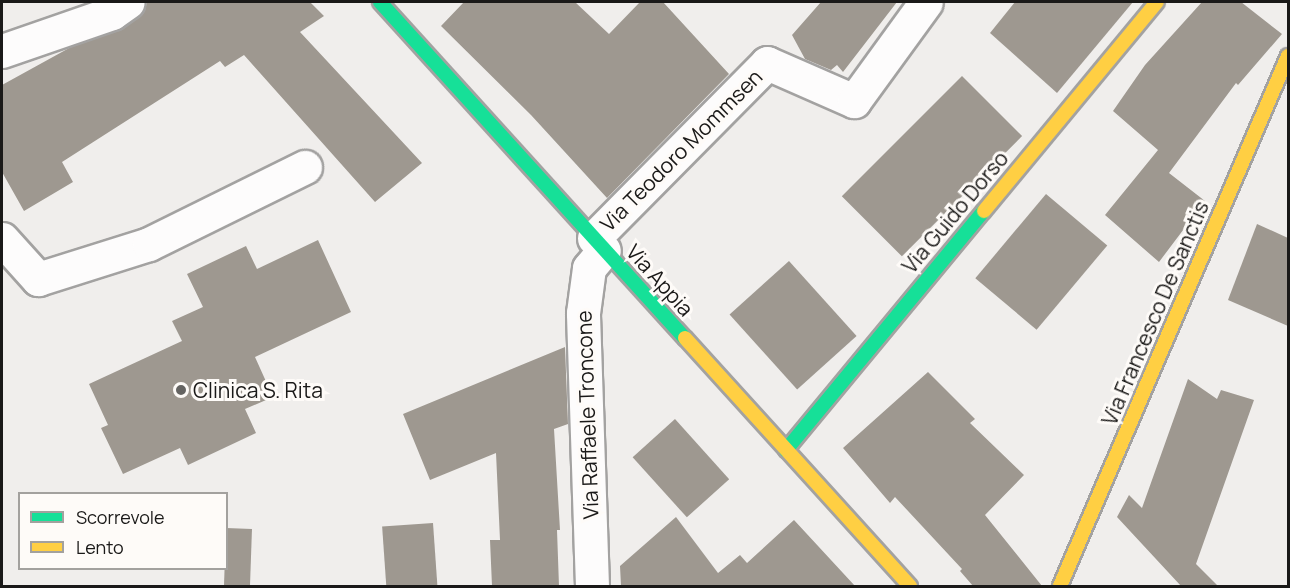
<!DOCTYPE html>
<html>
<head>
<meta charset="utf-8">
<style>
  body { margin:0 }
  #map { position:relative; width:1290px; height:588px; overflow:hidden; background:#f0eeec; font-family:Manrope,sans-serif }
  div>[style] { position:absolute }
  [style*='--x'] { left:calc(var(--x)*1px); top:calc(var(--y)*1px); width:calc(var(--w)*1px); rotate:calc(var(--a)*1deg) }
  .building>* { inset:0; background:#9e9890; transform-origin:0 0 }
  .roads { filter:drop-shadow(2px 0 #a3a2a1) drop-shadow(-2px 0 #a3a2a1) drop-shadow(0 2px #a3a2a1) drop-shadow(0 -2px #a3a2a1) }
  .street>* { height:33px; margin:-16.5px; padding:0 16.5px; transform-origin:16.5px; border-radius:16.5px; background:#fdfcfc }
  .fast>* { height:14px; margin:-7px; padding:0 7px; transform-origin:7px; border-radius:7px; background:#16e098 }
  .slow>* { height:14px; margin:-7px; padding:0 7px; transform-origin:7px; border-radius:7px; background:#ffcf43 }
  .dots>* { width:16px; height:16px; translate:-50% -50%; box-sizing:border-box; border:3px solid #fefbf8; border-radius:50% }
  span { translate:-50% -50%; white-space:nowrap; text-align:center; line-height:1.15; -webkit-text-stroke:6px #fefbf8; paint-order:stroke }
  .street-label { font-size:21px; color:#1a1918 }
  .poi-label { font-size:21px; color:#1a1918 }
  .left { translate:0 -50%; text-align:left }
  .frame { position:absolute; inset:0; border:3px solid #1a1918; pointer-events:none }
  .legend { position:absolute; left:18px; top:492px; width:210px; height:78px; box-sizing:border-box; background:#fefbf8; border:2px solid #a3a19e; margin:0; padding:8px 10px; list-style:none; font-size:18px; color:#1a1918 }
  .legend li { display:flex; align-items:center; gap:12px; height:30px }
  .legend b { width:30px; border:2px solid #a3a19e }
</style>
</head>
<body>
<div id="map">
  <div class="building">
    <div style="clip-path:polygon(147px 2px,310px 2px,324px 16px,300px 32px,422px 163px,375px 202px,244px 55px,225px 67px,220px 61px,62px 162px,73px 182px,24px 211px,2px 172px,2px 85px,71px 47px,123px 28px,139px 17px,145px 10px)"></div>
    <div style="clip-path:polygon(464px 2px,575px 2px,609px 34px,640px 2px,663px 2px,729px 74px,607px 198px,531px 115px,441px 26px)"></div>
    <div style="clip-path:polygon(821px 2px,897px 2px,843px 72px,837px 65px,831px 70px,805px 59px,792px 35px)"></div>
    <div style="clip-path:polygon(1015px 2px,1133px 2px,1057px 93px,990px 33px)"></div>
    <div style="clip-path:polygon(1202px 2px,1241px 2px,1282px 34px,1238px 85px,1236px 83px,1169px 173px,1205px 201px,1159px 262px,1105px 215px,1158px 150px,1113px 111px,1145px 65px)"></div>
    <div style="left:962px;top:76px;width:85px;height:170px;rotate:45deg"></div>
    <div style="left:1046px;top:194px;width:80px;height:110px;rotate:40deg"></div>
    <div style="clip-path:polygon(1257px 224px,1288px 238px,1288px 326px,1228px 300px)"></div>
    <div style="clip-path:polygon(318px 240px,351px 312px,255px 357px,273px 397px,245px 409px,256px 433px,188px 465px,180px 448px,123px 474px,101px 428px,108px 425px,89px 384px,182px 341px,172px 321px,203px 307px,187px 274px,246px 246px,257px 269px)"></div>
    <div style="left:789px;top:261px;width:101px;height:80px;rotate:48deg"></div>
    <div style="clip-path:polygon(565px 347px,568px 424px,554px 429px,560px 530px,557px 530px,559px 586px,492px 586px,490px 540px,500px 540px,496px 453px,430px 480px,403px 414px)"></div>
    <div style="clip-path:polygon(928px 372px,975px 419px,970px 423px,1024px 475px,985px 515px,1042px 586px,973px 586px,960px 571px,962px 569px,895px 497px,890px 503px,843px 448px)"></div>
    <div style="clip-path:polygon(1188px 379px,1217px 399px,1221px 390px,1254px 400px,1196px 564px,1218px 586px,1181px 586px,1117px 517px,1129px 495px,1142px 508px)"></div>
    <div style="left:675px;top:419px;width:81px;height:57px;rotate:48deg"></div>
    <div style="clip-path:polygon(676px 517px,718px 573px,740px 555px,747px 563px,794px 520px,855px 586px,621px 586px,620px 566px)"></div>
    <div style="left:433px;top:523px;width:63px;height:51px;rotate:86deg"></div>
    <div style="left:226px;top:528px;width:26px;height:58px;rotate:2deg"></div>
  </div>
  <div class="roads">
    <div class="street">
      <div style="--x:2;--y:51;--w:116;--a:-19.1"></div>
      <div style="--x:112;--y:13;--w:19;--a:-35"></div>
      <div style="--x:594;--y:238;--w:246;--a:-45.3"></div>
      <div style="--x:767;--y:63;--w:95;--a:23.6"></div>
      <div style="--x:854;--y:101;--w:122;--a:-54"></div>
      <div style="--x:2;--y:239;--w:54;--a:48"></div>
      <div style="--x:38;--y:279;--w:116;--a:-17.5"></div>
      <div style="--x:149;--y:244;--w:174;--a:-26.3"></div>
      <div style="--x:592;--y:586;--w:273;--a:-91.9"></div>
      <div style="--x:583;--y:313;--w:45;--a:-82.4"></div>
      <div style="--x:589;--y:268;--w:23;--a:-50"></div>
    </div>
    <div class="fast">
      <div style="--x:380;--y:2;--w:454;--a:47.8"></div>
      <div style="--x:786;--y:450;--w:310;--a:-50.4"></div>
    </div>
    <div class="slow">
      <div style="--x:984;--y:211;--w:271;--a:-50.4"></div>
      <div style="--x:685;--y:338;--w:335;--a:47.8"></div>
      <div style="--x:1060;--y:586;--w:577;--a:-66.72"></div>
    </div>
  </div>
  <div class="dots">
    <div style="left:181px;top:390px;background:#656462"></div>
  </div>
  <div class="street-label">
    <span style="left:681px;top:150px;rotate:-45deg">Via Teodoro Mommsen</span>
    <span style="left:955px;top:212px;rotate:-50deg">Via Guido Dorso</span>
    <span style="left:660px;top:280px;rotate:48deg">Via Appia</span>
    <span style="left:1155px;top:313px;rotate:-67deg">Via Francesco De Sanctis</span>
    <span style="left:587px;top:415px;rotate:-92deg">Via Raffaele Troncone</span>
  </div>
  <div class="poi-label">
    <span class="left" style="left:193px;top:390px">Clinica S. Rita</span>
  </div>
  <div class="frame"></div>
  <ul class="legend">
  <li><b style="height:8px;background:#16e098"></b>Scorrevole</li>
  <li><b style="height:8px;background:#ffcf43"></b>Lento</li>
  </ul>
</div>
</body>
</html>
